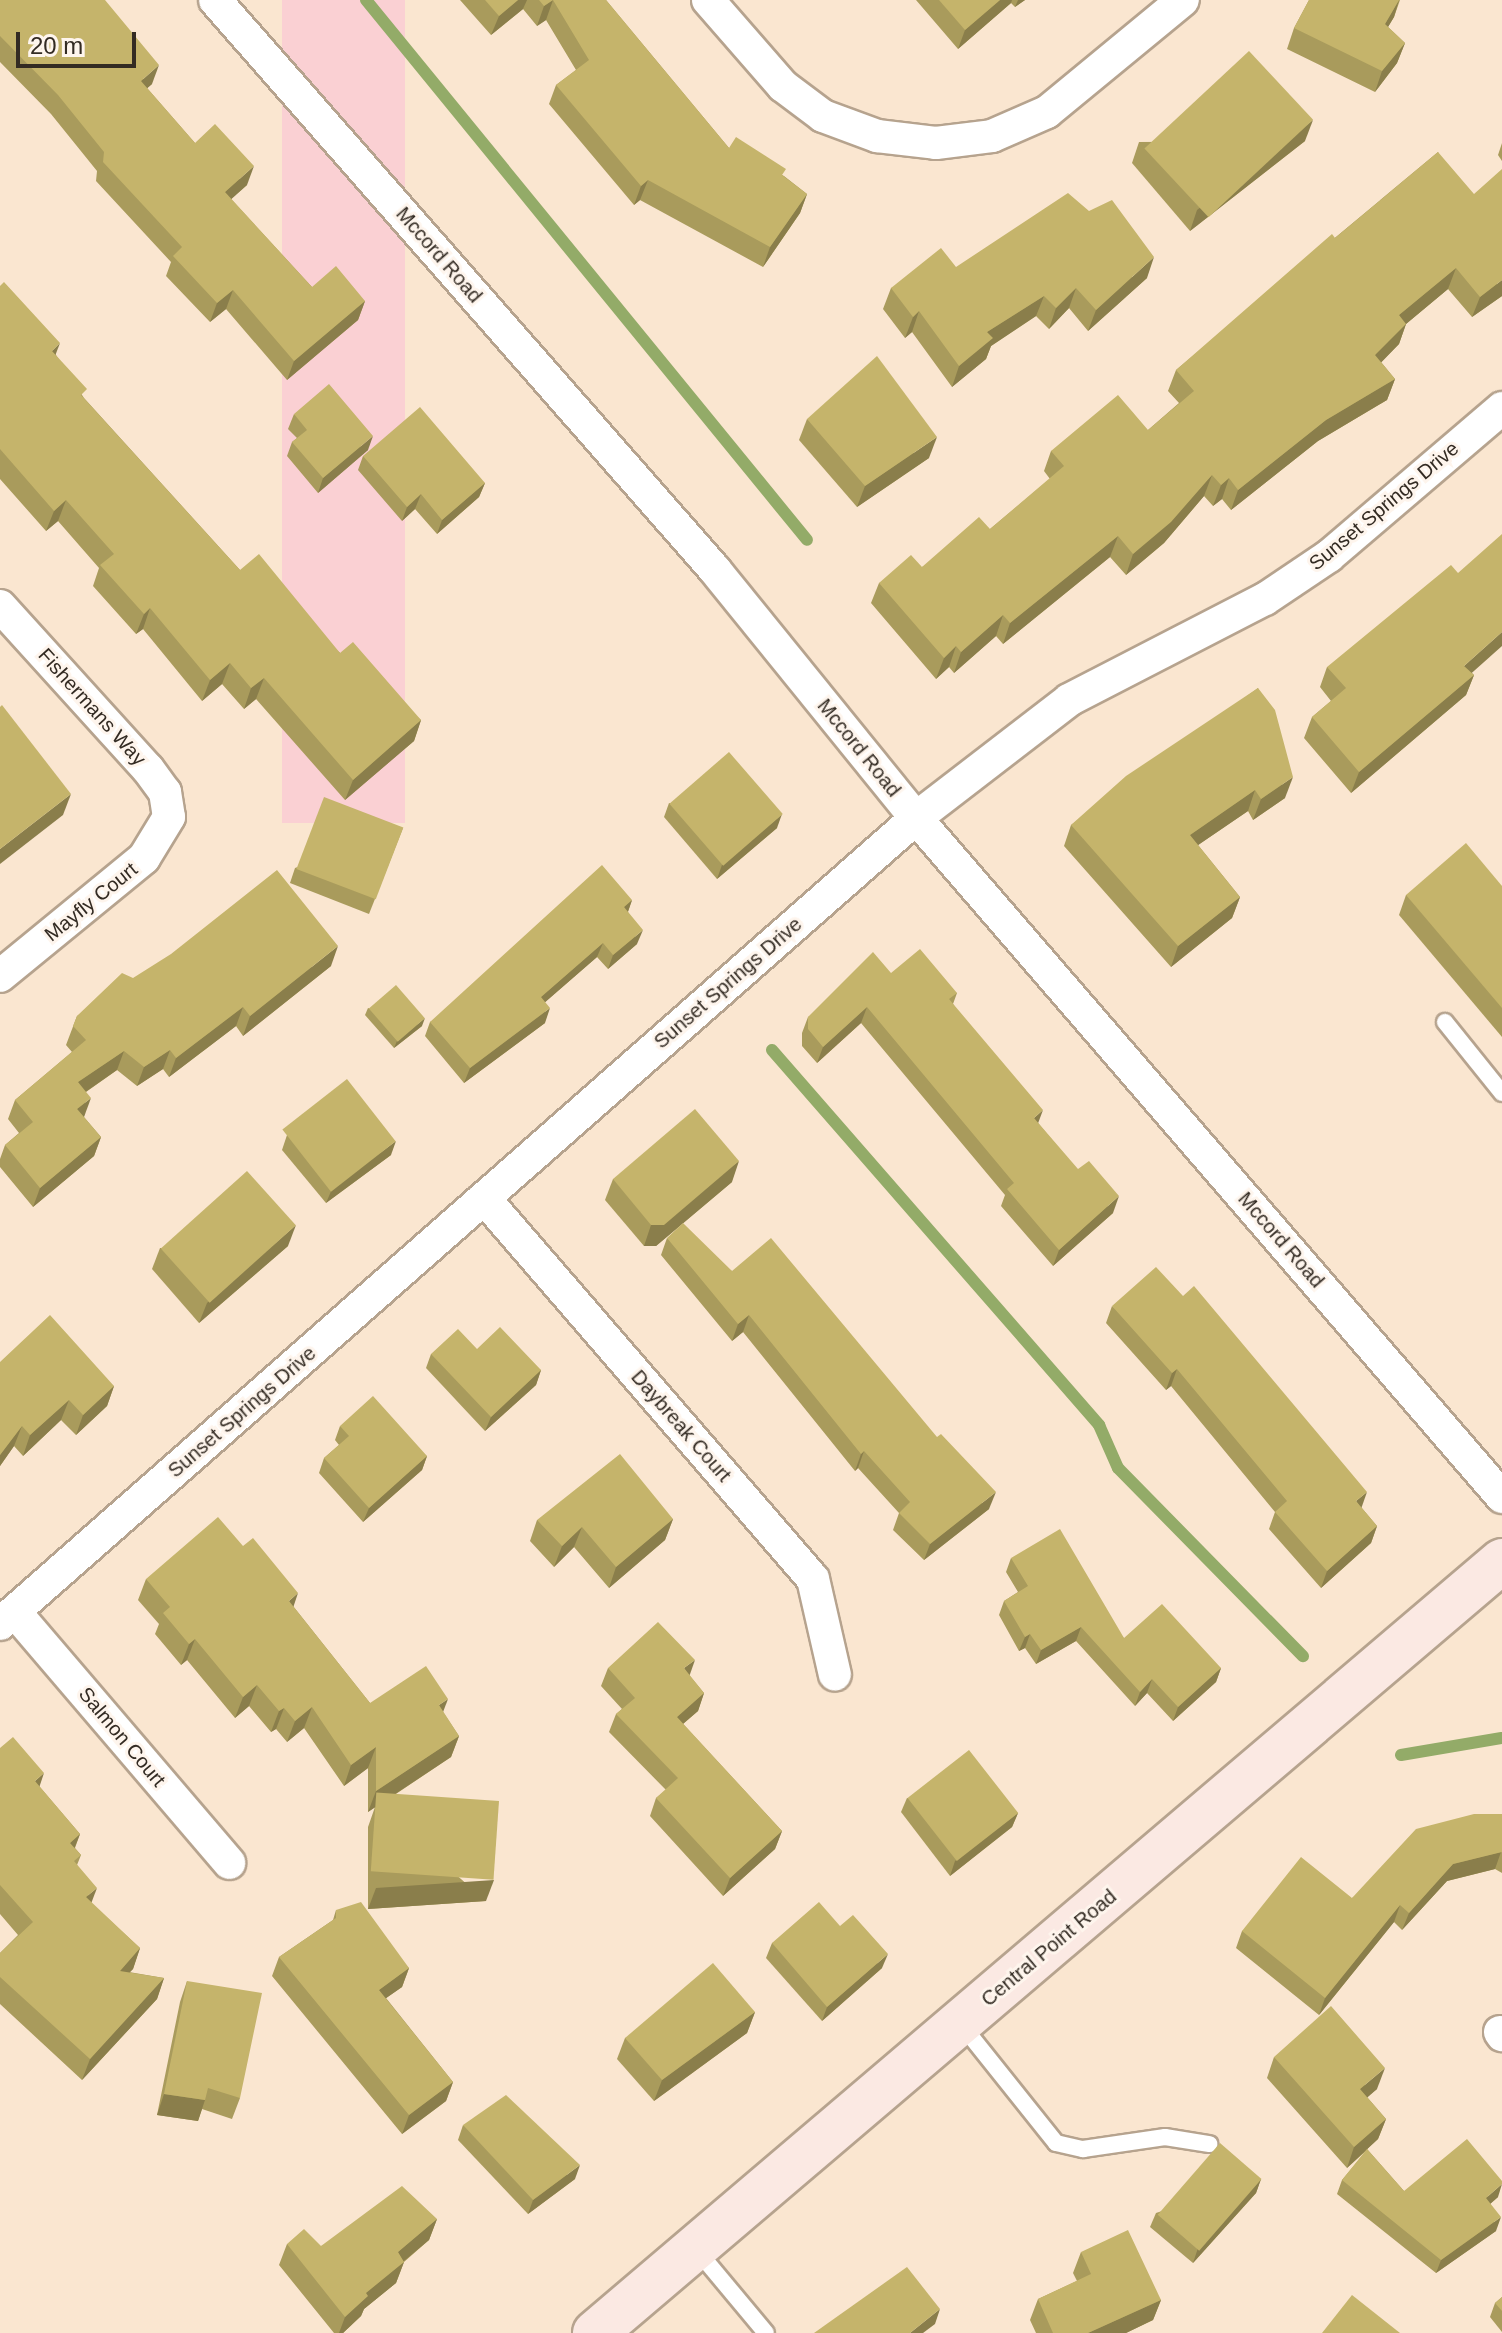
<!DOCTYPE html>
<html>
<head>
<meta charset="utf-8">
<style>
  body { margin:0 }
  #map { position:relative; width:1502px; height:2333px; overflow:hidden; background:#fae6d0; font-family:Arial,sans-serif }
  div>[style] { position:absolute }
  [style*='--x'] { left:calc(var(--x)*1px); top:calc(var(--y)*1px); width:calc(var(--w)*1px); rotate:calc(var(--a)*1deg) }
  .green>* { inset:0; background:#fad0d3; transform-origin:0 0 }
  .stream>* { height:12px; margin:-6px; padding:0 6px; transform-origin:6px; border-radius:6px; background:#93ab68 }
  .roads { filter:drop-shadow(2px 0 #b6a38e) drop-shadow(-2px 0 #b6a38e) drop-shadow(0 2px #b6a38e) drop-shadow(0 -2px #b6a38e) }
  .lane>* { height:16px; margin:-8px; padding:0 8px; transform-origin:8px; border-radius:8px; background:#fff }
  .street>* { height:32px; margin:-16px; padding:0 16px; transform-origin:16px; border-radius:16px; background:#fff }
  .secondary>* { height:44px; margin:-22px; padding:0 22px; transform-origin:22px; border-radius:22px; background:#fbe9e3 }
  .wall>* { inset:0; background:#a99b5c }
  .shaded-wall>* { inset:0; background:#8a7e4b }
  .building>* { inset:0; background:#c5b46b; transform-origin:0 0 }
  span { translate:-50% -50%; white-space:nowrap; text-align:center; line-height:1.15; -webkit-text-stroke:6px #fef5ed; paint-order:stroke }
  .street-label { font-size:20px; color:#332b23 }
  .scale { position:absolute; left:16px; top:32px; width:120px; height:36px; box-sizing:border-box; border:4px solid #332b23; border-top:0; padding-left:10px; font-size:24px; line-height:28px; white-space:nowrap; color:#332b23; -webkit-text-stroke:6px #fef5ed; paint-order:stroke }
</style>
</head>
<body>
<div id="map">
  <div class="green">
    <div style="left:282px;top:0;width:123px;height:823px"></div>
  </div>
  <div class="stream">
    <div style="--x:366;--y:0;--w:697;--a:50.76"></div>
    <div style="--x:772;--y:1050;--w:498;--a:48.9"></div>
    <div style="--x:1099;--y:1425;--w:47;--a:66.2"></div>
    <div style="--x:1118;--y:1468;--w:264;--a:45.5"></div>
    <div style="--x:1401;--y:1755;--w:102;--a:-9.6"></div>
  </div>
  <div class="roads">
    <div class="lane">
      <div style="--x:1445;--y:1022;--w:91;--a:51.2"></div>
      <div style="--x:961;--y:2024;--w:152;--a:51.4"></div>
      <div style="--x:1056;--y:2143;--w:28;--a:13"></div>
      <div style="--x:1083;--y:2149;--w:83;--a:-8.3"></div>
      <div style="--x:1165;--y:2137;--w:45;--a:9"></div>
      <div style="--x:696;--y:2249;--w:109;--a:50.2"></div>
    </div>
    <div class="street">
      <div style="--x:215;--y:0;--w:758;--a:48.74"></div>
      <div style="--x:715;--y:570;--w:319;--a:51"></div>
      <div style="--x:916;--y:818;--w:897;--a:49.2"></div>
      <div style="--x:708;--y:0;--w:114;--a:48.9"></div>
      <div style="--x:783;--y:86;--w:50;--a:36.9"></div>
      <div style="--x:823;--y:116;--w:58;--a:20.3"></div>
      <div style="--x:877;--y:136;--w:59;--a:6.8"></div>
      <div style="--x:936;--y:143;--w:56;--a:-7.1"></div>
      <div style="--x:992;--y:136;--w:60;--a:-23.6"></div>
      <div style="--x:1047;--y:112;--w:176;--a:-39.5"></div>
      <div style="--x:0;--y:606;--w:220;--a:47.8"></div>
      <div style="--x:148;--y:769;--w:29;--a:54"></div>
      <div style="--x:165;--y:792;--w:25;--a:81"></div>
      <div style="--x:169;--y:817;--w:48;--a:121.4"></div>
      <div style="--x:144;--y:858;--w:186;--a:140.7"></div>
      <div style="--x:484;--y:1198;--w:503;--a:49.19"></div>
      <div style="--x:813;--y:1579;--w:98;--a:77.1"></div>
      <div style="--x:15;--y:1612;--w:330;--a:49.5"></div>
      <div style="--x:0;--y:1624;--w:1220;--a:-41.34"></div>
      <div style="--x:916;--y:818;--w:193;--a:-37.6"></div>
      <div style="--x:1069;--y:700;--w:220;--a:-27.3"></div>
      <div style="--x:1265;--y:599;--w:77;--a:-33.9"></div>
      <div style="--x:1329;--y:556;--w:228;--a:-40.5"></div>
      <div style="--x:1500;--y:2032;--w:4;--a:56"></div>
    </div>
    <div class="secondary">
      <div style="--x:595;--y:2333;--w:1191;--a:-40.4"></div>
    </div>
  </div>
  <div class="wall">
    <div style="clip-path:polygon(0 0,152px 84px,147px 88px,195px 143px,247px 185px,231px 199px,312px 287px,365px 301px,358px 320px,287px 380px,226px 309px,210px 322px,166px 276px,171px 262px,96px 181px,97px 171px,51px 114px,0 62px)"></div>
    <div style="clip-path:polygon(460px 0,606px 0,729px 148px,784px 176px,807px 194px,800px 213px,763px 267px,640px 200px,634px 205px,549px 104px,556px 85px,576px 70px,546px 20px,537px 26px,523px 9px,491px 35px)"></div>
    <div style="clip-path:polygon(916px 0,1025px 0,1015px 7px,1011px 3px,958px 49px)"></div>
    <div style="clip-path:polygon(1309px 0,1400px 0,1394px 17px,1388px 27px,1405px 43px,1397px 63px,1375px 92px,1287px 49px,1294px 28px)"></div>
    <div style="clip-path:polygon(1305px 141px,1190px 231px,1132px 163px,1139px 142px)"></div>
    <div style="clip-path:polygon(1502px 143px,1502px 161px,1498px 155px)"></div>
    <div style="clip-path:polygon(1438px 152px,1502px 296px,1472px 317px,1448px 289px,1406px 324px,1399px 344px,1381px 362px,1395px 379px,1387px 400px,1318px 441px,1231px 510px,1222px 499px,1213px 506px,1204px 496px,1164px 543px,1126px 575px,1110px 557px,1003px 644px,996px 636px,954px 673px,949px 667px,936px 679px,871px 603px,879px 583px,922px 567px,990px 529px,1050px 479px,1044px 471px,1051px 451px,1148px 430px,1179px 403px,1168px 391px,1176px 370px)"></div>
    <div style="clip-path:polygon(956px 267px,1147px 278px,1088px 331px,1069px 308px,1049px 329px,1036px 316px,991px 346px,986px 359px,952px 387px,912px 332px,905px 338px,883px 309px,891px 288px)"></div>
    <div style="clip-path:polygon(0 286px,56px 355px,84px 398px,240px 570px,421px 720px,414px 741px,345px 800px,256px 699px,244px 709px,222px 684px,202px 701px,143px 629px,136px 634px,93px 586px,99px 568px,58px 521px,46px 531px,0 479px)"></div>
    <div style="clip-path:polygon(294px 414px,368px 450px,318px 493px,287px 456px,292px 442px,297px 438px,288px 429px)"></div>
    <div style="clip-path:polygon(807px 419px,929px 458px,857px 507px,799px 440px)"></div>
    <div style="clip-path:polygon(363px 456px,485px 483px,479px 497px,437px 534px,415px 509px,402px 521px,358px 470px)"></div>
    <div style="clip-path:polygon(1327px 667px,1472px 673px,1474px 675px,1466px 695px,1351px 793px,1304px 738px,1312px 717px,1331px 701px,1320px 687px)"></div>
    <div style="clip-path:polygon(1258px 688px,1285px 798px,1253px 820px,1248px 811px,1198px 845px,1240px 897px,1232px 918px,1171px 967px,1064px 846px,1071px 825px)"></div>
    <div style="clip-path:polygon(669px 803px,777px 828px,717px 879px,664px 817px)"></div>
    <div style="clip-path:polygon(403px 828px,369px 914px,290px 883px,295px 868px)"></div>
    <div style="clip-path:polygon(1502px 886px,1502px 1037px,1399px 915px,1406px 895px)"></div>
    <div style="clip-path:polygon(632px 900px,628px 912px,637px 944px,608px 969px,597px 957px,545px 1002px,545px 1023px,464px 1083px,425px 1036px,430px 1022px)"></div>
    <div style="clip-path:polygon(331px 966px,243px 1036px,236px 1026px,169px 1077px,163px 1069px,137px 1086px,117px 1070px,86px 1092px,84px 1117px,101px 1137px,94px 1156px,33px 1207px,0 1167px,0 1159px,5px 1145px,19px 1133px,8px 1119px,15px 1100px,72px 1052px,66px 1045px,77px 1016px,133px 978px)"></div>
    <div style="clip-path:polygon(891px 973px,957px 993px,953px 1004px,1038px 1123px,1113px 1213px,1053px 1266px,1001px 1206px,1005px 1195px,861px 1023px,817px 1063px,802px 1046px,802px 1033px,808px 1017px)"></div>
    <div style="clip-path:polygon(368px 1008px,422px 1026px,394px 1048px,365px 1015px)"></div>
    <div style="clip-path:polygon(287px 1135px,391px 1155px,326px 1203px,282px 1150px)"></div>
    <div style="clip-path:polygon(613px 1179px,732px 1182px,656px 1246px,644px 1246px,605px 1200px)"></div>
    <div style="clip-path:polygon(667px 1238px,732px 1271px,989px 1509px,924px 1560px,893px 1530px,899px 1513px,858px 1468px,855px 1471px,743px 1332px,732px 1341px,661px 1255px)"></div>
    <div style="clip-path:polygon(288px 1246px,199px 1323px,152px 1269px,160px 1248px)"></div>
    <div style="clip-path:polygon(1112px 1306px,1361px 1507px,1377px 1526px,1371px 1543px,1321px 1588px,1269px 1529px,1275px 1512px,1171px 1386px,1166px 1390px,1106px 1323px)"></div>
    <div style="clip-path:polygon(477px 1349px,541px 1370px,536px 1385px,485px 1431px,426px 1368px,431px 1354px)"></div>
    <div style="clip-path:polygon(0 1362px,114px 1386px,107px 1406px,76px 1435px,61px 1420px,23px 1456px,14px 1446px,0 1466px)"></div>
    <div style="clip-path:polygon(340px 1426px,427px 1456px,422px 1470px,363px 1522px,319px 1473px,324px 1458px,339px 1445px,335px 1440px)"></div>
    <div style="clip-path:polygon(673px 1519px,665px 1540px,609px 1588px,574px 1547px,554px 1567px,530px 1541px,537px 1520px)"></div>
    <div style="clip-path:polygon(1011px 1558px,1124px 1638px,1221px 1668px,1216px 1682px,1173px 1721px,1147px 1693px,1135px 1706px,1076px 1641px,1036px 1664px,1025px 1648px,1019px 1651px,999px 1615px,1004px 1601px,1018px 1592px,1006px 1572px)"></div>
    <div style="clip-path:polygon(146px 1579px,293px 1606px,370px 1703px,443px 1712px,459px 1736px,451px 1757px,378px 1806px,486px 1901px,368px 1909px,368px 1827px,375px 1807px,368px 1812px,368px 1768px,344px 1786px,304px 1728px,287px 1742px,276px 1729px,271px 1732px,249px 1706px,235px 1718px,187px 1660px,181px 1665px,155px 1634px,159px 1624px,138px 1600px)"></div>
    <div style="clip-path:polygon(608px 1668px,689px 1675px,704px 1693px,698px 1711px,683px 1724px,782px 1831px,775px 1849px,723px 1896px,650px 1816px,656px 1798px,666px 1790px,609px 1732px,616px 1714px,622px 1709px,601px 1686px)"></div>
    <div style="clip-path:polygon(0 1748px,39px 1786px,80px 1834px,75px 1848px,81px 1855px,77px 1865px,91px 1903px,140px 1948px,133px 1969px,129px 1972px,164px 1978px,157px 1999px,82px 2080px,0 2004px,0 1953px,18px 1935px,0 1914px)"></div>
    <div style="clip-path:polygon(907px 1798px,1018px 1813px,1012px 1827px,950px 1876px,901px 1812px)"></div>
    <div style="clip-path:polygon(1502px 1814px,1502px 1873px,1495px 1869px,1447px 1881px,1402px 1930px,1394px 1922px,1319px 2015px,1236px 1948px,1242px 1931px,1352px 1898px)"></div>
    <div style="clip-path:polygon(336px 1910px,409px 1968px,402px 1987px,386px 1998px,453px 2082px,446px 2101px,402px 2134px,272px 1976px,279px 1957px,333px 1920px)"></div>
    <div style="clip-path:polygon(840px 1926px,882px 1968px,822px 2021px,766px 1958px,772px 1943px)"></div>
    <div style="clip-path:polygon(187px 1981px,240px 2098px,232px 2119px,202px 2109px,198px 2121px,157px 2115px,180px 2002px)"></div>
    <div style="clip-path:polygon(755px 2012px,747px 2033px,654px 2101px,617px 2059px,625px 2038px)"></div>
    <div style="clip-path:polygon(1274px 2057px,1377px 2089px,1367px 2097px,1386px 2119px,1378px 2139px,1367px 2149px,1404px 2191px,1498px 2197px,1490px 2204px,1496px 2231px,1436px 2273px,1337px 2194px,1342px 2180px,1367px 2150px,1347px 2168px,1267px 2078px)"></div>
    <div style="clip-path:polygon(463px 2125px,575px 2179px,528px 2214px,458px 2140px)"></div>
    <div style="clip-path:polygon(1261px 2179px,1256px 2193px,1193px 2263px,1150px 2227px,1156px 2213px)"></div>
    <div style="clip-path:polygon(437px 2219px,429px 2240px,404px 2262px,396px 2283px,364px 2309px,361px 2316px,343px 2333px,334px 2333px,279px 2265px,287px 2244px,321px 2246px)"></div>
    <div style="clip-path:polygon(1081px 2252px,1161px 2300px,1153px 2320px,1126px 2333px,1036px 2333px,1030px 2320px,1038px 2299px,1077px 2281px,1073px 2273px)"></div>
    <div style="clip-path:polygon(1502px 2297px,1502px 2332px,1490px 2317px,1495px 2303px)"></div>
  </div>
  <div class="shaded-wall">
    <div style="clip-path:polygon(518px 0,527px 0,523px 9px,491px 35px,499px 16px)"></div>
    <div style="clip-path:polygon(553px 0,546px 20px,537px 26px,544px 6px)"></div>
    <div style="clip-path:polygon(1000px 0,1012px 0,1011px 3px,958px 49px,965px 30px)"></div>
    <div style="clip-path:polygon(1018px 0,1025px 0,1015px 7px)"></div>
    <div style="clip-path:polygon(1399px 0,1394px 17px,1377px 45px,1385px 24px)"></div>
    <div style="clip-path:polygon(1405px 43px,1397px 63px,1375px 92px,1382px 71px)"></div>
    <div style="clip-path:polygon(159px 65px,152px 84px,134px 100px,141px 81px)"></div>
    <div style="clip-path:polygon(1313px 120px,1305px 141px,1190px 231px,1197px 210px)"></div>
    <div style="clip-path:polygon(254px 166px,247px 185px,218px 211px,225px 192px)"></div>
    <div style="clip-path:polygon(648px 180px,640px 200px,634px 205px,641px 186px)"></div>
    <div style="clip-path:polygon(807px 194px,800px 213px,763px 267px,770px 247px)"></div>
    <div style="clip-path:polygon(1154px 257px,1147px 278px,1088px 331px,1096px 310px)"></div>
    <div style="clip-path:polygon(1456px 268px,1448px 289px,1406px 324px,1399px 344px,1368px 376px,1375px 355px,1399px 315px)"></div>
    <div style="clip-path:polygon(1502px 280px,1502px 296px,1472px 317px,1480px 297px)"></div>
    <div style="clip-path:polygon(1076px 288px,1069px 308px,1049px 329px,1056px 308px)"></div>
    <div style="clip-path:polygon(233px 290px,226px 309px,210px 322px,217px 303px)"></div>
    <div style="clip-path:polygon(1044px 296px,1036px 316px,991px 346px,986px 359px,952px 387px,959px 366px,987px 332px)"></div>
    <div style="clip-path:polygon(365px 301px,358px 320px,287px 380px,294px 361px)"></div>
    <div style="clip-path:polygon(919px 311px,912px 332px,905px 338px,913px 317px)"></div>
    <div style="clip-path:polygon(60px 343px,52px 364px,52px 351px)"></div>
    <div style="clip-path:polygon(1395px 379px,1387px 400px,1318px 441px,1231px 510px,1238px 490px,1326px 420px)"></div>
    <div style="clip-path:polygon(373px 436px,368px 450px,318px 493px,323px 478px)"></div>
    <div style="clip-path:polygon(937px 437px,929px 458px,857px 507px,865px 486px)"></div>
    <div style="clip-path:polygon(1212px 475px,1204px 496px,1164px 543px,1126px 575px,1133px 554px)"></div>
    <div style="clip-path:polygon(1229px 478px,1222px 499px,1213px 506px,1221px 485px)"></div>
    <div style="clip-path:polygon(485px 483px,479px 497px,437px 534px,442px 520px)"></div>
    <div style="clip-path:polygon(421px 494px,415px 509px,402px 521px,407px 507px)"></div>
    <div style="clip-path:polygon(66px 500px,58px 521px,46px 531px,54px 511px)"></div>
    <div style="clip-path:polygon(1118px 536px,1110px 557px,1003px 644px,1010px 623px)"></div>
    <div style="clip-path:polygon(150px 608px,143px 629px,136px 634px,144px 614px)"></div>
    <div style="clip-path:polygon(1003px 615px,996px 636px,954px 673px,961px 652px)"></div>
    <div style="clip-path:polygon(1502px 632px,1502px 646px,1456px 687px,1464px 666px)"></div>
    <div style="clip-path:polygon(956px 646px,949px 667px,936px 679px,944px 658px)"></div>
    <div style="clip-path:polygon(230px 663px,222px 684px,202px 701px,210px 680px)"></div>
    <div style="clip-path:polygon(1474px 675px,1466px 695px,1351px 793px,1359px 772px)"></div>
    <div style="clip-path:polygon(264px 678px,256px 699px,244px 709px,251px 688px)"></div>
    <div style="clip-path:polygon(421px 720px,414px 741px,345px 800px,353px 780px)"></div>
    <div style="clip-path:polygon(1293px 777px,1285px 798px,1253px 820px,1261px 799px)"></div>
    <div style="clip-path:polygon(1255px 790px,1248px 811px,1182px 856px,1190px 835px)"></div>
    <div style="clip-path:polygon(71px 794px,63px 815px,0 864px,0 849px)"></div>
    <div style="clip-path:polygon(782px 814px,777px 828px,717px 879px,722px 865px)"></div>
    <div style="clip-path:polygon(1240px 897px,1232px 918px,1171px 967px,1178px 946px)"></div>
    <div style="clip-path:polygon(632px 900px,627px 914px,624px 907px)"></div>
    <div style="clip-path:polygon(643px 930px,637px 944px,608px 969px,613px 955px)"></div>
    <div style="clip-path:polygon(603px 943px,597px 957px,535px 1011px,541px 997px)"></div>
    <div style="clip-path:polygon(338px 946px,331px 966px,243px 1036px,250px 1016px)"></div>
    <div style="clip-path:polygon(243px 1007px,236px 1026px,169px 1077px,176px 1058px)"></div>
    <div style="clip-path:polygon(867px 1007px,861px 1023px,817px 1063px,823px 1047px)"></div>
    <div style="clip-path:polygon(550px 1008px,545px 1023px,464px 1083px,470px 1068px)"></div>
    <div style="clip-path:polygon(425px 1018px,422px 1026px,394px 1048px,397px 1041px)"></div>
    <div style="clip-path:polygon(170px 1050px,163px 1069px,137px 1086px,144px 1067px)"></div>
    <div style="clip-path:polygon(124px 1051px,117px 1070px,71px 1102px,78px 1082px)"></div>
    <div style="clip-path:polygon(91px 1098px,84px 1117px,77px 1109px)"></div>
    <div style="clip-path:polygon(1043px 1110px,1037px 1126px,1034px 1118px)"></div>
    <div style="clip-path:polygon(101px 1137px,94px 1156px,33px 1207px,40px 1188px)"></div>
    <div style="clip-path:polygon(396px 1141px,391px 1155px,326px 1203px,332px 1189px)"></div>
    <div style="clip-path:polygon(739px 1161px,732px 1182px,656px 1246px,644px 1246px,651px 1225px)"></div>
    <div style="clip-path:polygon(1119px 1196px,1113px 1213px,1053px 1266px,1059px 1250px)"></div>
    <div style="clip-path:polygon(296px 1225px,288px 1246px,199px 1323px,207px 1303px)"></div>
    <div style="clip-path:polygon(749px 1315px,743px 1332px,732px 1341px,738px 1324px)"></div>
    <div style="clip-path:polygon(1177px 1369px,1171px 1386px,1166px 1390px,1172px 1373px)"></div>
    <div style="clip-path:polygon(541px 1370px,536px 1385px,485px 1431px,491px 1417px)"></div>
    <div style="clip-path:polygon(114px 1386px,107px 1406px,76px 1435px,83px 1415px)"></div>
    <div style="clip-path:polygon(69px 1400px,61px 1420px,23px 1456px,30px 1435px)"></div>
    <div style="clip-path:polygon(22px 1426px,14px 1446px,0 1466px,0 1455px)"></div>
    <div style="clip-path:polygon(864px 1451px,858px 1468px,855px 1471px,861px 1454px)"></div>
    <div style="clip-path:polygon(427px 1456px,422px 1470px,363px 1522px,369px 1508px)"></div>
    <div style="clip-path:polygon(996px 1492px,989px 1509px,924px 1560px,930px 1544px)"></div>
    <div style="clip-path:polygon(1367px 1492px,1361px 1509px,1356px 1501px)"></div>
    <div style="clip-path:polygon(673px 1519px,665px 1540px,609px 1588px,616px 1567px)"></div>
    <div style="clip-path:polygon(1377px 1526px,1371px 1543px,1321px 1588px,1327px 1571px)"></div>
    <div style="clip-path:polygon(582px 1527px,574px 1547px,554px 1567px,562px 1546px)"></div>
    <div style="clip-path:polygon(298px 1593px,291px 1614px,289px 1601px)"></div>
    <div style="clip-path:polygon(1081px 1627px,1076px 1641px,1036px 1664px,1041px 1650px)"></div>
    <div style="clip-path:polygon(1030px 1634px,1025px 1648px,1019px 1651px,1025px 1637px)"></div>
    <div style="clip-path:polygon(195px 1639px,187px 1660px,181px 1665px,189px 1644px)"></div>
    <div style="clip-path:polygon(695px 1660px,689px 1677px,684px 1668px)"></div>
    <div style="clip-path:polygon(1221px 1668px,1216px 1682px,1173px 1721px,1178px 1707px)"></div>
    <div style="clip-path:polygon(1152px 1679px,1147px 1693px,1135px 1706px,1140px 1692px)"></div>
    <div style="clip-path:polygon(257px 1685px,249px 1706px,235px 1718px,243px 1697px)"></div>
    <div style="clip-path:polygon(704px 1693px,698px 1711px,670px 1735px,677px 1717px)"></div>
    <div style="clip-path:polygon(448px 1699px,440px 1720px,439px 1705px)"></div>
    <div style="clip-path:polygon(312px 1707px,304px 1728px,287px 1742px,295px 1721px)"></div>
    <div style="clip-path:polygon(284px 1708px,276px 1729px,271px 1732px,279px 1711px)"></div>
    <div style="clip-path:polygon(459px 1736px,451px 1757px,368px 1812px,376px 1791px)"></div>
    <div style="clip-path:polygon(376px 1747px,368px 1768px,344px 1786px,351px 1765px)"></div>
    <div style="clip-path:polygon(44px 1773px,37px 1794px,35px 1781px)"></div>
    <div style="clip-path:polygon(1018px 1813px,1012px 1827px,950px 1876px,955px 1861px)"></div>
    <div style="clip-path:polygon(782px 1831px,775px 1849px,723px 1896px,730px 1878px)"></div>
    <div style="clip-path:polygon(80px 1834px,72px 1854px,70px 1843px)"></div>
    <div style="clip-path:polygon(1501px 1852px,1495px 1869px,1447px 1881px,1402px 1930px,1409px 1913px,1453px 1864px)"></div>
    <div style="clip-path:polygon(494px 1880px,486px 1901px,368px 1909px,376px 1888px)"></div>
    <div style="clip-path:polygon(97px 1888px,89px 1909px,86px 1897px)"></div>
    <div style="clip-path:polygon(1400px 1905px,1394px 1922px,1319px 2015px,1325px 1998px)"></div>
    <div style="clip-path:polygon(140px 1948px,133px 1969px,112px 1992px,120px 1971px)"></div>
    <div style="clip-path:polygon(888px 1954px,882px 1968px,822px 2021px,827px 2007px)"></div>
    <div style="clip-path:polygon(409px 1968px,402px 1987px,372px 2008px,379px 1990px)"></div>
    <div style="clip-path:polygon(164px 1978px,157px 1999px,82px 2080px,90px 2059px)"></div>
    <div style="clip-path:polygon(755px 2012px,747px 2033px,654px 2101px,662px 2080px)"></div>
    <div style="clip-path:polygon(1385px 2068px,1377px 2089px,1353px 2110px,1360px 2089px)"></div>
    <div style="clip-path:polygon(453px 2082px,446px 2101px,402px 2134px,409px 2115px)"></div>
    <div style="clip-path:polygon(164px 2094px,205px 2100px,198px 2121px,157px 2115px)"></div>
    <div style="clip-path:polygon(1386px 2119px,1378px 2139px,1347px 2168px,1354px 2147px)"></div>
    <div style="clip-path:polygon(580px 2165px,575px 2179px,528px 2214px,533px 2200px)"></div>
    <div style="clip-path:polygon(1261px 2179px,1256px 2193px,1193px 2263px,1198px 2248px)"></div>
    <div style="clip-path:polygon(1502px 2184px,1498px 2197px,1481px 2212px,1486px 2198px)"></div>
    <div style="clip-path:polygon(1501px 2217px,1496px 2231px,1436px 2273px,1441px 2260px)"></div>
    <div style="clip-path:polygon(437px 2219px,429px 2240px,398px 2266px,404px 2262px,396px 2283px,364px 2309px,361px 2316px,343px 2333px,339px 2333px,345px 2317px,398px 2252px)"></div>
    <div style="clip-path:polygon(1161px 2300px,1153px 2320px,1126px 2333px,1088px 2333px)"></div>
    <div style="clip-path:polygon(940px 2309px,935px 2324px,923px 2333px,910px 2333px)"></div>
  </div>
  <div class="building">
    <div style="clip-path:polygon(0 0,105px 0,159px 65px,141px 81px,195px 143px,215px 124px,254px 166px,225px 192px,312px 287px,336px 266px,365px 301px,294px 361px,233px 290px,217px 303px,173px 256px,182px 247px,103px 162px,104px 152px,58px 95px,0 36px)"></div>
    <div style="clip-path:polygon(485px 0,518px 0,499px 16px)"></div>
    <div style="clip-path:polygon(539px 0,606px 0,729px 148px,736px 137px,786px 169px,782px 175px,807px 194px,770px 247px,648px 180px,641px 186px,556px 85px,589px 60px,553px 0,544px 6px)"></div>
    <div style="clip-path:polygon(939px 0,1000px 0,965px 30px)"></div>
    <div style="clip-path:polygon(1309px 0,1399px 0,1385px 24px,1405px 43px,1382px 71px,1294px 28px)"></div>
    <div style="left:1249px;top:51px;width:94px;height:143px;rotate:47deg"></div>
    <div style="clip-path:polygon(1438px 152px,1474px 194px,1502px 169px,1502px 280px,1480px 297px,1456px 268px,1399px 315px,1406px 324px,1375px 355px,1395px 379px,1326px 420px,1238px 490px,1229px 478px,1221px 485px,1212px 475px,1171px 522px,1133px 554px,1118px 536px,1010px 623px,1003px 615px,961px 652px,956px 646px,944px 658px,879px 583px,911px 555px,922px 567px,979px 517px,990px 529px,1064px 466px,1051px 451px,1118px 395px,1148px 430px,1194px 391px,1176px 370px,1332px 234px,1335px 238px)"></div>
    <div style="clip-path:polygon(1068px 193px,1089px 211px,1112px 200px,1154px 257px,1096px 310px,1076px 288px,1056px 308px,1044px 296px,987px 332px,993px 338px,959px 366px,919px 311px,913px 317px,891px 288px,941px 248px,956px 267px)"></div>
    <div style="clip-path:polygon(4px 282px,60px 343px,52px 351px,87px 389px,81px 395px,240px 570px,259px 554px,340px 653px,353px 642px,421px 720px,353px 780px,264px 678px,251px 688px,230px 663px,210px 680px,150px 608px,144px 614px,100px 565px,114px 554px,66px 500px,54px 511px,0 449px,0 286px)"></div>
    <div style="clip-path:polygon(877px 356px,937px 437px,865px 486px,807px 419px)"></div>
    <div style="clip-path:polygon(329px 384px,373px 436px,323px 478px,292px 442px,307px 430px,294px 414px)"></div>
    <div style="clip-path:polygon(420px 407px,485px 483px,442px 520px,421px 494px,407px 507px,363px 456px)"></div>
    <div style="clip-path:polygon(1502px 534px,1502px 632px,1464px 666px,1474px 675px,1359px 772px,1312px 717px,1346px 688px,1327px 667px,1451px 565px,1458px 573px)"></div>
    <div style="clip-path:polygon(1258px 688px,1275px 710px,1293px 777px,1261px 799px,1255px 790px,1190px 835px,1240px 897px,1178px 946px,1071px 825px,1126px 776px)"></div>
    <div style="clip-path:polygon(2px 705px,71px 794px,0 849px,0 707px)"></div>
    <div style="left:729px;top:752px;width:82px;height:79px;rotate:49deg"></div>
    <div style="left:324px;top:797px;width:85px;height:77px;rotate:21deg"></div>
    <div style="clip-path:polygon(1466px 843px,1502px 886px,1502px 1008px,1406px 895px)"></div>
    <div style="clip-path:polygon(602px 865px,632px 900px,624px 907px,643px 930px,613px 955px,603px 943px,541px 997px,550px 1008px,470px 1068px,430px 1022px)"></div>
    <div style="clip-path:polygon(277px 870px,338px 946px,250px 1016px,243px 1007px,176px 1058px,170px 1050px,144px 1067px,124px 1051px,78px 1082px,91px 1098px,77px 1109px,101px 1137px,40px 1188px,5px 1145px,33px 1122px,15px 1100px,86px 1040px,73px 1026px,77px 1016px,122px 973px,133px 978px,171px 954px)"></div>
    <div style="clip-path:polygon(920px 949px,957px 993px,949px 999px,1043px 1110px,1034px 1118px,1078px 1169px,1089px 1161px,1119px 1196px,1059px 1250px,1007px 1189px,1014px 1183px,867px 1007px,823px 1047px,808px 1029px,808px 1017px,873px 952px,891px 973px)"></div>
    <div style="left:396px;top:985px;width:44px;height:36px;rotate:49deg"></div>
    <div style="left:347px;top:1079px;width:79px;height:82px;rotate:52deg"></div>
    <div style="clip-path:polygon(695px 1109px,739px 1161px,664px 1225px,651px 1225px,613px 1179px)"></div>
    <div style="left:247px;top:1171px;width:73px;height:116px;rotate:48deg"></div>
    <div style="clip-path:polygon(683px 1223px,732px 1271px,771px 1238px,937px 1437px,941px 1434px,996px 1492px,930px 1544px,899px 1513px,910px 1502px,864px 1451px,861px 1454px,749px 1315px,738px 1324px,667px 1238px)"></div>
    <div style="clip-path:polygon(1156px 1267px,1183px 1296px,1194px 1286px,1367px 1492px,1356px 1501px,1377px 1526px,1327px 1571px,1275px 1512px,1287px 1501px,1177px 1369px,1172px 1373px,1112px 1306px)"></div>
    <div style="clip-path:polygon(50px 1315px,114px 1386px,83px 1415px,69px 1400px,30px 1435px,22px 1426px,0 1455px,0 1362px)"></div>
    <div style="clip-path:polygon(500px 1327px,541px 1370px,491px 1417px,431px 1354px,458px 1329px,477px 1349px)"></div>
    <div style="clip-path:polygon(373px 1396px,427px 1456px,369px 1508px,324px 1458px,349px 1436px,340px 1426px)"></div>
    <div style="clip-path:polygon(620px 1454px,673px 1519px,616px 1567px,582px 1527px,562px 1546px,537px 1520px)"></div>
    <div style="clip-path:polygon(218px 1517px,243px 1546px,253px 1538px,298px 1593px,289px 1601px,370px 1703px,426px 1666px,448px 1699px,439px 1705px,459px 1736px,376px 1791px,376px 1747px,351px 1765px,312px 1707px,295px 1721px,284px 1708px,279px 1711px,257px 1685px,243px 1697px,195px 1639px,189px 1644px,163px 1613px,170px 1607px,146px 1579px)"></div>
    <div style="clip-path:polygon(1060px 1529px,1124px 1638px,1162px 1604px,1221px 1668px,1178px 1707px,1152px 1679px,1140px 1692px,1081px 1627px,1041px 1650px,1030px 1634px,1025px 1637px,1004px 1601px,1028px 1586px,1011px 1558px)"></div>
    <div style="clip-path:polygon(658px 1622px,695px 1660px,684px 1668px,704px 1693px,677px 1717px,782px 1831px,730px 1878px,656px 1798px,678px 1778px,616px 1714px,635px 1698px,608px 1668px)"></div>
    <div style="clip-path:polygon(13px 1737px,44px 1773px,35px 1781px,80px 1834px,70px 1843px,81px 1855px,74px 1861px,97px 1888px,86px 1897px,140px 1948px,120px 1971px,164px 1978px,90px 2059px,0 1977px,0 1953px,33px 1922px,0 1885px,0 1748px)"></div>
    <div style="left:969px;top:1750px;width:80px;height:78px;rotate:52deg"></div>
    <div style="left:499px;top:1801px;width:79px;height:123px;rotate:94deg"></div>
    <div style="clip-path:polygon(1474px 1814px,1502px 1814px,1502px 1852px,1453px 1864px,1409px 1913px,1400px 1905px,1325px 1998px,1242px 1931px,1301px 1857px,1352px 1898px,1416px 1829px)"></div>
    <div style="clip-path:polygon(361px 1902px,409px 1968px,379px 1990px,453px 2082px,409px 2115px,279px 1957px,336px 1918px,336px 1910px)"></div>
    <div style="clip-path:polygon(819px 1902px,840px 1926px,853px 1915px,888px 1954px,827px 2007px,772px 1943px)"></div>
    <div style="clip-path:polygon(713px 1963px,755px 2012px,662px 2080px,625px 2038px)"></div>
    <div style="clip-path:polygon(187px 1981px,262px 1993px,240px 2098px,208px 2088px,205px 2100px,164px 2094px)"></div>
    <div style="clip-path:polygon(1331px 2006px,1385px 2068px,1360px 2089px,1386px 2119px,1354px 2147px,1274px 2057px)"></div>
    <div style="clip-path:polygon(506px 2095px,580px 2165px,533px 2200px,463px 2125px)"></div>
    <div style="clip-path:polygon(1467px 2139px,1502px 2181px,1502px 2184px,1486px 2198px,1501px 2217px,1441px 2260px,1342px 2180px,1367px 2149px,1404px 2191px)"></div>
    <div style="left:1220px;top:2143px;width:55px;height:95px;rotate:41deg"></div>
    <div style="clip-path:polygon(402px 2186px,437px 2219px,398px 2252px,404px 2262px,366px 2293px,368px 2296px,345px 2317px,287px 2244px,304px 2229px,321px 2246px)"></div>
    <div style="clip-path:polygon(1128px 2230px,1161px 2300px,1088px 2333px,1053px 2333px,1038px 2299px,1091px 2274px,1081px 2252px)"></div>
    <div style="clip-path:polygon(907px 2267px,940px 2309px,910px 2333px,814px 2333px)"></div>
    <div style="clip-path:polygon(1352px 2295px,1400px 2333px,1322px 2333px)"></div>
    <div style="clip-path:polygon(1502px 2297px,1502px 2311px,1495px 2303px)"></div>
  </div>
  <div class="street-label">
    <span style="left:439px;top:255px;rotate:49deg">Mccord Road</span>
    <span style="left:1384px;top:506px;rotate:-40deg">Sunset Springs Drive</span>
    <span style="left:92px;top:707px;rotate:48deg">Fishermans Way</span>
    <span style="left:859px;top:748px;rotate:51deg">Mccord Road</span>
    <span style="left:91px;top:902px;rotate:-39deg">Mayfly Court</span>
    <span style="left:728px;top:983px;rotate:-41deg">Sunset Springs Drive</span>
    <span style="left:1281px;top:1240px;rotate:49deg">Mccord Road</span>
    <span style="left:242px;top:1412px;rotate:-41deg">Sunset Springs Drive</span>
    <span style="left:681px;top:1426px;rotate:49deg">Daybreak Court</span>
    <span style="left:122px;top:1737px;rotate:50deg">Salmon Court</span>
    <span style="left:1049px;top:1948px;rotate:-40deg">Central Point Road</span>
  </div>
  <div class="scale">20 m</div>
</div>
</body>
</html>
